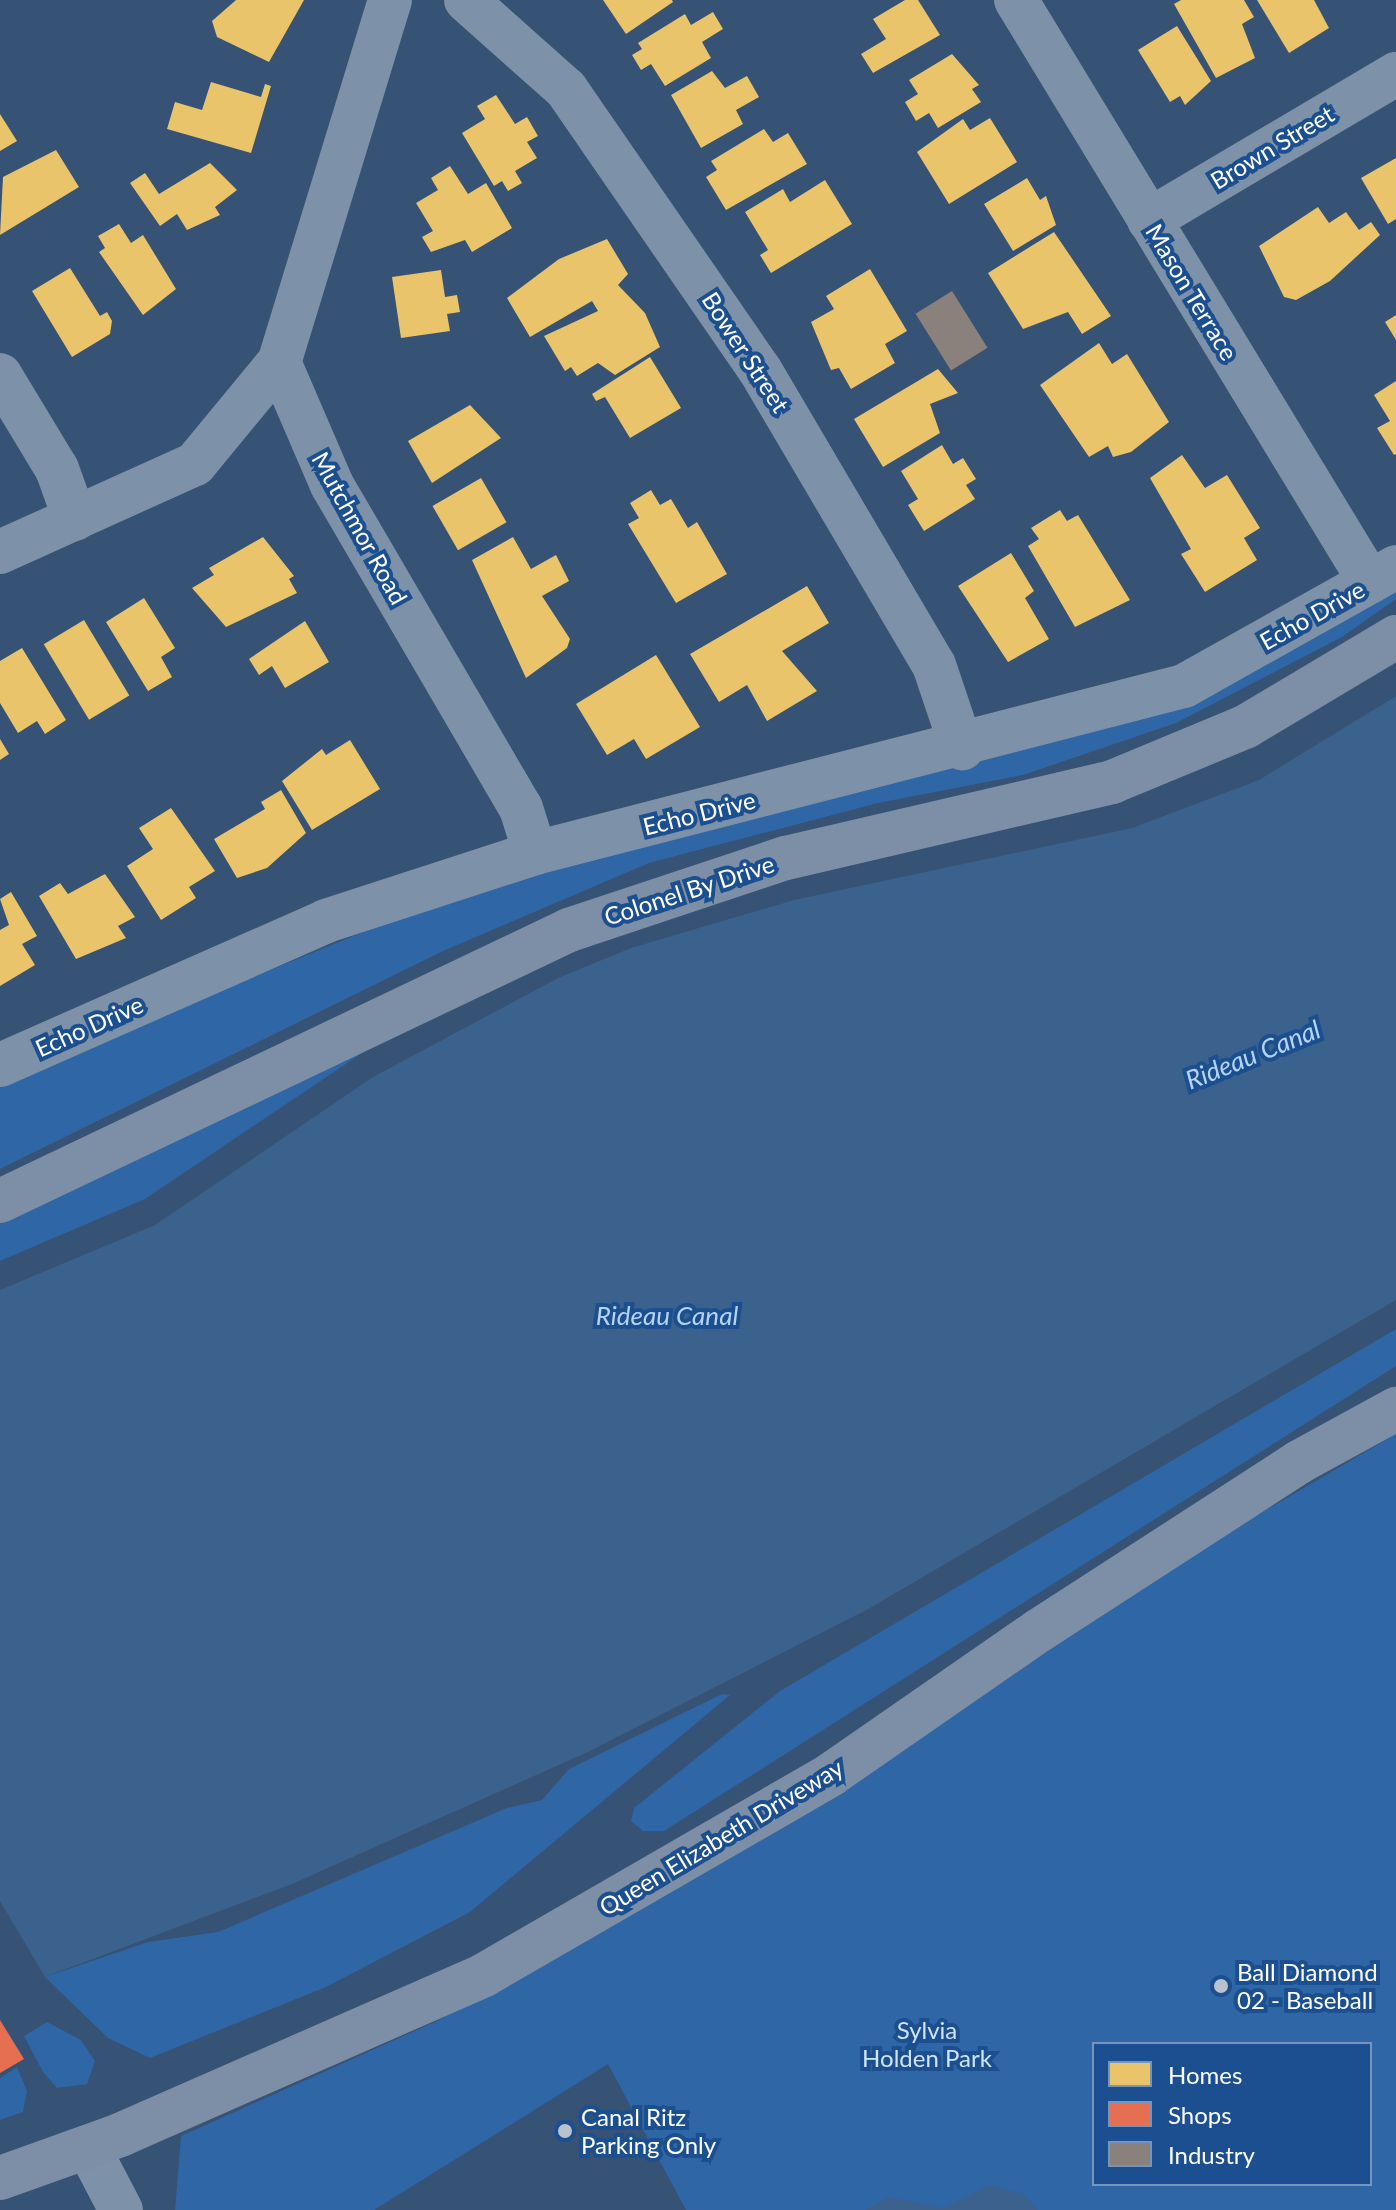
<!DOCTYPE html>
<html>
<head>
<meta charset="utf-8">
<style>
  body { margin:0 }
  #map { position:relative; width:1396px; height:2210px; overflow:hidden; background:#365274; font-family:Lato,sans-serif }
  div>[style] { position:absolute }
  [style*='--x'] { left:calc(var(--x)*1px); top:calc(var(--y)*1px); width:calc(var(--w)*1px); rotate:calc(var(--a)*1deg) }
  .green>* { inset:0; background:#2f66a5 }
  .water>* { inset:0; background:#3b618d }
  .homes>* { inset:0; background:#e9c46a; transform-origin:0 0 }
  .shops>* { inset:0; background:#e76f51 }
  .industry>* { inset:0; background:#8a817c; transform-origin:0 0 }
  .minor>* { height:44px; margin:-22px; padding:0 22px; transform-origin:22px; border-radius:22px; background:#7d92a8 }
  .major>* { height:44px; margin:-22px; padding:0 22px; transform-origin:22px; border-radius:22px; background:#7d8ea7 }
  .dots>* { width:22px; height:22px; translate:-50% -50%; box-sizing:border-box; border:4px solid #1b4f8f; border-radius:50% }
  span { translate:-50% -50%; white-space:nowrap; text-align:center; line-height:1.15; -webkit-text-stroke:8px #1b4f8f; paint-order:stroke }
  .street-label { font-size:24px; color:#fff }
  .poi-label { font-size:24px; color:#fff }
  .left { translate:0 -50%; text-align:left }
  .park-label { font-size:24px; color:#cfe3fa }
  .water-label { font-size:26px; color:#b5d3f5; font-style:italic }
  .legend { position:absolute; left:1092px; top:2042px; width:280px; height:144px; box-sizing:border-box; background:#1b4f8f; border:2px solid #7695bc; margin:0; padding:10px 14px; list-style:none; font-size:24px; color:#fff }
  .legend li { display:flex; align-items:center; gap:16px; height:40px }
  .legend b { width:40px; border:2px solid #7695bc }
</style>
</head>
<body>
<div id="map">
  <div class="green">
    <div style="clip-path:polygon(1396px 584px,1396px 599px,1342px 637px,1176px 723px,1023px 775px,878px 803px,649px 863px,443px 951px,0 1169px,0 1080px,457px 894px,1029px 747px)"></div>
    <div style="clip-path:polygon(371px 1047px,145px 1199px,0 1261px,0 1218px)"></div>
    <div style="clip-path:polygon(1396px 1329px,1396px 1366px,664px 1831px,643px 1831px,631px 1821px,634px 1808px,780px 1691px)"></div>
    <div style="clip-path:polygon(evenodd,1396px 1434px,1396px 2210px,686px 2210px,608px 2064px,374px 2210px,175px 2210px,181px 2136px,437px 2021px,750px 1846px,1201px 1548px,1396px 1434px,1094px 2044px,1370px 2044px,1370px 2184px,1094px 2184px,1094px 2044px)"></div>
    <div style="clip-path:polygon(722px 1694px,730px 1695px,470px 1912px,326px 1987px,150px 2058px,108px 2038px,45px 1977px,148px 1942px,218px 1932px,507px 1808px,542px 1800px,569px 1769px)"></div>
    <div style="clip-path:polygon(47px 2022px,81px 2040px,95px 2061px,87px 2084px,57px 2088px,43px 2072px,24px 2036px)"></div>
    <div style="clip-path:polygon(17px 2067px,27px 2091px,23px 2112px,0 2120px,0 2078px)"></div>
  </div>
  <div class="water">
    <div style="clip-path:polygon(1396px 696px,1396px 1300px,870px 1608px,588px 1752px,292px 1884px,45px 1977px,0 1901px,0 1290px,155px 1225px,373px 1077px,558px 978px,631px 948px,794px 900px,1132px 828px,1259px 780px)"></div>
    <div style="clip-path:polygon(990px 2185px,1024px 2194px,1037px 2210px,866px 2210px,888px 2197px,944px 2208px)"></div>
  </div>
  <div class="homes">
    <div style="clip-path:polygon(236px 0,304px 0,269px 62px,217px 37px,212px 21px)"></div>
    <div style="clip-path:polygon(603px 0,672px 0,673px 2px,626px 34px)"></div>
    <div style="clip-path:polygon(905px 0,918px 0,940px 35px,873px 73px,861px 54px,886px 39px,873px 19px)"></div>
    <div style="clip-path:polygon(1181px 0,1244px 0,1254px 17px,1242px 24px,1255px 58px,1216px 78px,1174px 4px)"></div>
    <div style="clip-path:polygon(1257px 0,1314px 0,1329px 28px,1289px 53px)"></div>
    <div style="clip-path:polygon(713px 12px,723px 29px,702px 42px,711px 58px,665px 86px,651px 64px,641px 70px,632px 55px,642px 49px,638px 43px,685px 14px,691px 25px)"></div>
    <div style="clip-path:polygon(1177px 26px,1211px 81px,1185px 105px,1180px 96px,1170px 102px,1138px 50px)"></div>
    <div style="clip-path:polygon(952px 54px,979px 85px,972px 89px,981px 102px,938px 128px,929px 113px,916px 121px,905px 102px,918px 94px,909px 80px)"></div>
    <div style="clip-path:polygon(712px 71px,725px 88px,747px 76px,759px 97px,736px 110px,743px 124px,701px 148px,671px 95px)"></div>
    <div style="clip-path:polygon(211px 82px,261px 97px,265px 84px,271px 86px,251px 153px,167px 129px,175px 102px,202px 110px)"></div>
    <div style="clip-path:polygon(496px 95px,515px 124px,527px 117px,538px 136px,527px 142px,537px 158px,515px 171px,522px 183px,508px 191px,502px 181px,494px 186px,462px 133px,485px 119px,477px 106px)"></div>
    <div style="clip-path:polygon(0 114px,17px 141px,0 151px)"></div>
    <div style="clip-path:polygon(990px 118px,1017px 162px,949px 204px,917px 152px,963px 119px,970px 130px)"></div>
    <div style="clip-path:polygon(764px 129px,773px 142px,788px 133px,807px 164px,726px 210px,706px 177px,717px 170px,711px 161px)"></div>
    <div style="clip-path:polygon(56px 150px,79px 187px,0 235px,3px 177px)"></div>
    <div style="clip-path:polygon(1396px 158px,1396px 219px,1388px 224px,1361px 178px)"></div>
    <div style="clip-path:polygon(210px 163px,237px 190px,215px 207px,220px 215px,187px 230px,177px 214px,160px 226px,130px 183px,145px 173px,159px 194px)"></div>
    <div style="clip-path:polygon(450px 166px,468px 194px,486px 183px,512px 228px,472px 252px,465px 240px,431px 252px,422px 237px,433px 231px,416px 203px,438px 190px,431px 178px)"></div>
    <div style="clip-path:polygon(1027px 178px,1040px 200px,1046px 196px,1056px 225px,1013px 251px,984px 204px)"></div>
    <div style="clip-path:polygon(825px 180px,852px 224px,771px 273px,760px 255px,768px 250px,745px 212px,783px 189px,790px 202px)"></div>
    <div style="clip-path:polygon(1318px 207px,1329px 223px,1346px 212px,1359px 230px,1371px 222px,1380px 235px,1330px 281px,1296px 300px,1284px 297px,1259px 246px)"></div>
    <div style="clip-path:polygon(119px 224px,131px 243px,143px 235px,176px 289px,143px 315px,99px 252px,105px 248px,98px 236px)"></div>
    <div style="clip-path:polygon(1054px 232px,1111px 316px,1082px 334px,1068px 312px,1023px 329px,988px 273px)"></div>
    <div style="clip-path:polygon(607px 239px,628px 274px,618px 285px,645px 313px,660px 347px,615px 375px,598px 363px,577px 376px,571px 367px,565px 371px,544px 336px,598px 311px,592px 301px,530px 337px,507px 298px,559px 259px)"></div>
    <div style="clip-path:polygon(70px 268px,100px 316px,107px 312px,112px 321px,110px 334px,72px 357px,32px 291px)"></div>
    <div style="clip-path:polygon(870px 269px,907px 331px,885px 344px,895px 363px,851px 389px,839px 368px,831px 370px,811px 322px,834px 309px,826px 296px)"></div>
    <div style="clip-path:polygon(441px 270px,445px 297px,457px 295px,460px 312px,447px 314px,450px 331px,401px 338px,392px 277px)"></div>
    <div style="clip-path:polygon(1396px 315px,1396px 340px,1385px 322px)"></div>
    <div style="clip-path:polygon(1099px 343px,1112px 364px,1127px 354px,1169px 422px,1131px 452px,1113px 457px,1108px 446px,1089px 457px,1040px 385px)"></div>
    <div style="clip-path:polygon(650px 357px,681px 408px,630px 438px,605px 397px,596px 401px,592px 394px)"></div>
    <div style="clip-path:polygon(938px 369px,958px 393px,930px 404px,940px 433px,883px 467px,854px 419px)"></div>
    <div style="clip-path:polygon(1396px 381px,1396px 454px,1394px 455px,1377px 428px,1390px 421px,1374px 395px)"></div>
    <div style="clip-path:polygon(470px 405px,501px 438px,432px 483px,408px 441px)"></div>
    <div style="clip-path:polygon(942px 445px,953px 464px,963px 458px,976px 479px,966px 485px,975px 499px,924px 531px,908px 505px,918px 499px,901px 471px)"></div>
    <div style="clip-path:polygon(1182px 455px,1205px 488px,1227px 475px,1260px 528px,1244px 538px,1257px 560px,1205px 592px,1181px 554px,1191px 549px,1150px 478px)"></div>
    <div style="left:481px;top:478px;width:51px;height:56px;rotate:60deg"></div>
    <div style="clip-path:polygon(651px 490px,660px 505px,671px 499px,688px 528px,697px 522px,727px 574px,676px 603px,628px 524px,639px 518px,630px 503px)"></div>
    <div style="clip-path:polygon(1060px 510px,1067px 521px,1078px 515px,1130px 600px,1075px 627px,1028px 546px,1039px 539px,1031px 528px)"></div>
    <div style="clip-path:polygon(263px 537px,294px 576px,289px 579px,297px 593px,226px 627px,192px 588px,214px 575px,209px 568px)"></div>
    <div style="clip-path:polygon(513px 537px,531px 569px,556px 555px,569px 581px,542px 596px,570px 639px,567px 648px,526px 678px,472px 560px)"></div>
    <div style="clip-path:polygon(1011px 553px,1034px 591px,1025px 598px,1049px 639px,1008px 662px,958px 586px)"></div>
    <div style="clip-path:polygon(807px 586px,829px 623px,782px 651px,817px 691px,767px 721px,747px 685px,719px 702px,690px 654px)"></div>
    <div style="clip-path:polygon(144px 598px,175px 648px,161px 657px,172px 677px,148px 691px,106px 622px)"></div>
    <div style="left:84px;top:620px;width:88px;height:47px;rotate:59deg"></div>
    <div style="clip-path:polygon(305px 621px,329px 662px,285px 688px,272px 666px,259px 675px,249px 659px)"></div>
    <div style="clip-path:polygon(22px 648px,66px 720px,45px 734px,37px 721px,18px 733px,0 703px,0 661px)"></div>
    <div style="clip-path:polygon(656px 655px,700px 727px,646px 759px,634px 739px,607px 755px,576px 704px)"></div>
    <div style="clip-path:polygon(0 739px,9px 754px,0 760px)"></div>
    <div style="clip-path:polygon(350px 740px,380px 789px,312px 830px,282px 781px,322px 749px,326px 755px)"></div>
    <div style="clip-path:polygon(281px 790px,306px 833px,267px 868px,237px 878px,214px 839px,265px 809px,261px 802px)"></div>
    <div style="clip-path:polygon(171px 808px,215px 871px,189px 887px,196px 898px,161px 920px,127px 866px,153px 849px,139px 828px)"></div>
    <div style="clip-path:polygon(105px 874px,135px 917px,118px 926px,126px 938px,76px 959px,39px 896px,60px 883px,68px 894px)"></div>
    <div style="clip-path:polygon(11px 892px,37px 936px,22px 944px,35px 965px,0 986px,0 930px,9px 925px,0 899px)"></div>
  </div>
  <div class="shops">
    <div style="clip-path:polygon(0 2020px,24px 2059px,0 2073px)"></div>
  </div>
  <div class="industry">
    <div style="left:952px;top:291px;width:67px;height:43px;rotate:58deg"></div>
  </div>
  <div class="minor">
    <div style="--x:390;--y:0;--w:379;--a:107"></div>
    <div style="--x:279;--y:362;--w:134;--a:66.7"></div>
    <div style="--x:332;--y:485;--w:374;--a:59.7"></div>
    <div style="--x:521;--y:808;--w:47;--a:72.7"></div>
    <div style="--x:466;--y:0;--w:134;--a:41.7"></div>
    <div style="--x:566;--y:89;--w:341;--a:55.4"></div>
    <div style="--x:760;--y:370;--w:342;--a:59.5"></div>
    <div style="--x:934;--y:665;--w:88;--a:71.4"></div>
    <div style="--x:1016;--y:0;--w:681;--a:58.69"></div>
    <div style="--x:1149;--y:220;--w:287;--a:-30.6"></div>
    <div style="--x:0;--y:375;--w:110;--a:58.8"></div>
    <div style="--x:57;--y:469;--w:53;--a:70.2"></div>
    <div style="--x:0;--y:552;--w:214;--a:-24.3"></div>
    <div style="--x:195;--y:464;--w:132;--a:-50.5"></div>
    <div style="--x:0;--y:1065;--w:356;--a:-23.8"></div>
    <div style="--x:326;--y:921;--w:220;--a:-18"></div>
    <div style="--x:535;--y:853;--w:670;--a:-14.43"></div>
    <div style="--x:1184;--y:686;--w:243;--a:-29.3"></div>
    <div style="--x:88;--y:2147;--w:71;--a:62.4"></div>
  </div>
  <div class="major">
    <div style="--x:0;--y:1201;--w:630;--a:-25.47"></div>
    <div style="--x:569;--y:930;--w:229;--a:-18.4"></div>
    <div style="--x:786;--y:858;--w:335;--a:-13.1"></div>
    <div style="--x:1112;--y:782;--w:144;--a:-22.5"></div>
    <div style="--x:1245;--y:727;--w:176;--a:-30.8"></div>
    <div style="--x:0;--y:2178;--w:127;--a:-19.7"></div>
    <div style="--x:120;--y:2135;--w:398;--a:-23.7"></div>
    <div style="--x:484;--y:1975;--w:400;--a:-30"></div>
    <div style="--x:830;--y:1775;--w:253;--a:-34.7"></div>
    <div style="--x:1038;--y:1631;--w:311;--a:-32.9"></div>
    <div style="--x:1299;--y:1462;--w:111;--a:-28.7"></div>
  </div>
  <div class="dots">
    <div style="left:1221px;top:1986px;background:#b9c2ce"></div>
    <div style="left:565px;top:2131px;background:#b9c2ce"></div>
  </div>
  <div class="street-label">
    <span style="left:1272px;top:147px;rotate:-31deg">Brown Street</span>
    <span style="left:1192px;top:292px;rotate:59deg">Mason Terrace</span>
    <span style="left:746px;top:352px;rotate:57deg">Bower Street</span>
    <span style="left:360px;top:528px;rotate:61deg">Mutchmor Road</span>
    <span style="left:1312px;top:615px;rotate:-29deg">Echo Drive</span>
    <span style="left:699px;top:813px;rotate:-14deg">Echo Drive</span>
    <span style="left:689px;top:890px;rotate:-18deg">Colonel By Drive</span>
    <span style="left:89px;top:1026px;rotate:-24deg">Echo Drive</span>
    <span style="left:721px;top:1837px;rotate:-31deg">Queen Elizabeth Driveway</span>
  </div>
  <div class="poi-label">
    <span class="left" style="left:1237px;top:1986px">Ball Diamond<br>02 - Baseball</span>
    <span class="left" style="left:581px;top:2131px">Canal Ritz<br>Parking Only</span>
  </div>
  <div class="park-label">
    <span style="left:927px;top:2044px">Sylvia<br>Holden Park</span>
  </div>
  <div class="water-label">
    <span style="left:1253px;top:1055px;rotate:-22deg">Rideau Canal</span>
    <span style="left:667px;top:1316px">Rideau Canal</span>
  </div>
  <ul class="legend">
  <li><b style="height:22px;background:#e9c46a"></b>Homes</li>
  <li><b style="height:22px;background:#e76f51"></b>Shops</li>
  <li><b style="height:22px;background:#8a817c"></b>Industry</li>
  </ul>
</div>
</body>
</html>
